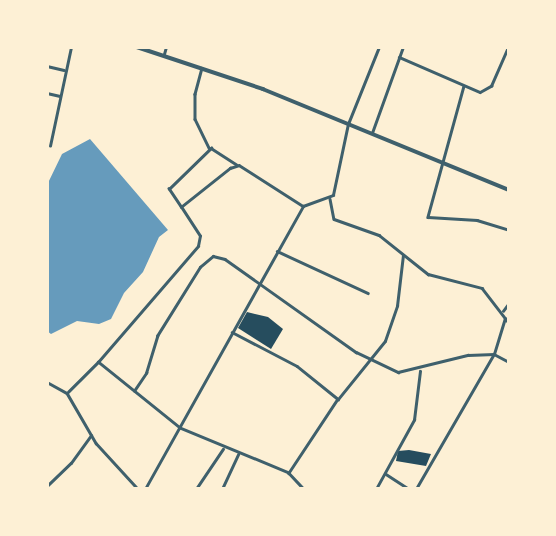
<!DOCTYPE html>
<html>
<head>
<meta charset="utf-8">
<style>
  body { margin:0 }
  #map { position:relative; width:556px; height:536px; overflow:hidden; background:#fdf0d5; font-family:Rubik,sans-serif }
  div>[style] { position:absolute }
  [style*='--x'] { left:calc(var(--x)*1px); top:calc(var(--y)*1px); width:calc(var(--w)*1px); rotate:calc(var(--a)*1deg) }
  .water>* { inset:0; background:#669bbc }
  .building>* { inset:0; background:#264d5e }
  .minor>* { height:2.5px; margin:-1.25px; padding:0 1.25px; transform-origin:1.25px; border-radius:1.25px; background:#3f606c }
  .tertiary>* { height:3.5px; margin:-1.75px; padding:0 1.75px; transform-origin:1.75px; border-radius:1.75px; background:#3f606c }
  span { translate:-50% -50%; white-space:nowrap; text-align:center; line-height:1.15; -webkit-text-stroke:7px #fdf0d5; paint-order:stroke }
  .frame { position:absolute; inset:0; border:49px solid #fdf0d5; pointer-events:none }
</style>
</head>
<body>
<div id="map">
  <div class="water">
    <div style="clip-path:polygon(90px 139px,168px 230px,159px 237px,143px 272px,124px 293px,111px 319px,99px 324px,77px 321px,51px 334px,47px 331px,47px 185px,62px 154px)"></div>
  </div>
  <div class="building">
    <div style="clip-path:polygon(247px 312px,268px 317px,283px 329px,271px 349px,238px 328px)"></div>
    <div style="clip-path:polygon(409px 450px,431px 454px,426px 466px,396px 461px,398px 451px)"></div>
  </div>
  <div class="minor">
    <div style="--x:164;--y:54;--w:7;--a:-74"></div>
    <div style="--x:399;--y:57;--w:88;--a:23.4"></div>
    <div style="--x:480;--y:92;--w:13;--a:-29"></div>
    <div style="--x:491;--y:86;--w:43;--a:-66.4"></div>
    <div style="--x:47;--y:66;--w:17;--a:13"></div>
    <div style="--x:202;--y:68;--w:27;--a:105"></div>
    <div style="--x:195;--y:94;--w:25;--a:90"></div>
    <div style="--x:195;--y:119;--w:32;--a:64"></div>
    <div style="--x:464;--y:86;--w:136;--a:105.4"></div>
    <div style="--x:428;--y:217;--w:49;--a:3.5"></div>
    <div style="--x:477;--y:220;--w:34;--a:17"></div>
    <div style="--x:47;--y:93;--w:13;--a:13"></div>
    <div style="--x:372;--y:133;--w:91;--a:-70.2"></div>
    <div style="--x:50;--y:146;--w:101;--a:-78"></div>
    <div style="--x:330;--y:199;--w:20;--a:79"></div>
    <div style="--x:334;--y:219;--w:48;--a:19.6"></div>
    <div style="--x:379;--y:235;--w:63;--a:38.5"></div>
    <div style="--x:428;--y:274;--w:56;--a:14.5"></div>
    <div style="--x:482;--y:288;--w:44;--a:52.4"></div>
    <div style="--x:181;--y:207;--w:22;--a:-124"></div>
    <div style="--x:169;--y:189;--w:59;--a:-44.3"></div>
    <div style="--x:211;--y:148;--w:30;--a:33"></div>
    <div style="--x:277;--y:251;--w:100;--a:24.8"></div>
    <div style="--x:503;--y:311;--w:10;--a:-53"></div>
    <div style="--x:232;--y:332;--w:73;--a:27.6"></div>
    <div style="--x:297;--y:366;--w:53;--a:38.8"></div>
    <div style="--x:338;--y:399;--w:89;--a:123.5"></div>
    <div style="--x:289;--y:473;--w:118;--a:-157.6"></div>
    <div style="--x:180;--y:428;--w:105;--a:-141.2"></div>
    <div style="--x:98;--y:362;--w:153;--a:-49.2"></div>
    <div style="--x:198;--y:246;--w:10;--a:-79"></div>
    <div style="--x:200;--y:236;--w:35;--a:-123"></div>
    <div style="--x:181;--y:207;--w:63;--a:-38.5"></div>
    <div style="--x:230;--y:168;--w:9;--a:-18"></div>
    <div style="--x:239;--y:165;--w:76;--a:32.6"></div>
    <div style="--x:47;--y:382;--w:23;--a:29"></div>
    <div style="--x:67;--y:393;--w:58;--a:59.9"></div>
    <div style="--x:96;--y:443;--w:62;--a:47.6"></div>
    <div style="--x:134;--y:391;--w:22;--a:-56"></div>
    <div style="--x:146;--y:373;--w:39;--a:-73"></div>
    <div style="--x:157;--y:336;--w:81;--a:-58.1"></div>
    <div style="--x:200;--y:267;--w:17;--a:-40"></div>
    <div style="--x:213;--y:256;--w:12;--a:14"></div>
    <div style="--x:225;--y:259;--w:161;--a:35.4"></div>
    <div style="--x:356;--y:352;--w:47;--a:25.5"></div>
    <div style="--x:398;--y:372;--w:72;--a:-13.7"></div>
    <div style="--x:468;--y:355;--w:26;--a:-2"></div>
    <div style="--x:494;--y:354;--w:17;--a:28"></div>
    <div style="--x:68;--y:392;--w:42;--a:-45"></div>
    <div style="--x:339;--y:398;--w:73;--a:-51.1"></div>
    <div style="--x:385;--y:341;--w:37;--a:-71"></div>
    <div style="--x:397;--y:306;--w:51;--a:-83.3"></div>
    <div style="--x:289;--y:473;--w:22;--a:47"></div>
    <div style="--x:386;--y:474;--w:27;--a:33"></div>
    <div style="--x:47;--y:486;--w:33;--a:-44"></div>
    <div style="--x:71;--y:463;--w:34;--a:-54"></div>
    <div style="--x:145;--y:489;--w:324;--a:-60.8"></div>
    <div style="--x:303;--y:206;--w:32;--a:-20"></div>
    <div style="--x:333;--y:195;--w:73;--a:-78.1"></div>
    <div style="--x:348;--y:124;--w:83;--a:-68.1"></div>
    <div style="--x:196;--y:489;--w:48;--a:-56"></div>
    <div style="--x:222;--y:489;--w:38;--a:-65"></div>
    <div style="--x:376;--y:489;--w:79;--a:-61.2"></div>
    <div style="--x:414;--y:420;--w:49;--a:-83"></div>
    <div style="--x:416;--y:489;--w:156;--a:-60"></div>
    <div style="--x:494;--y:354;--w:37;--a:-73"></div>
  </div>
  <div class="tertiary">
    <div style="--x:137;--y:47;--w:133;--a:18.4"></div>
    <div style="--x:263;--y:89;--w:266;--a:22.3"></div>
  </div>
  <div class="frame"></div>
</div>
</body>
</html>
